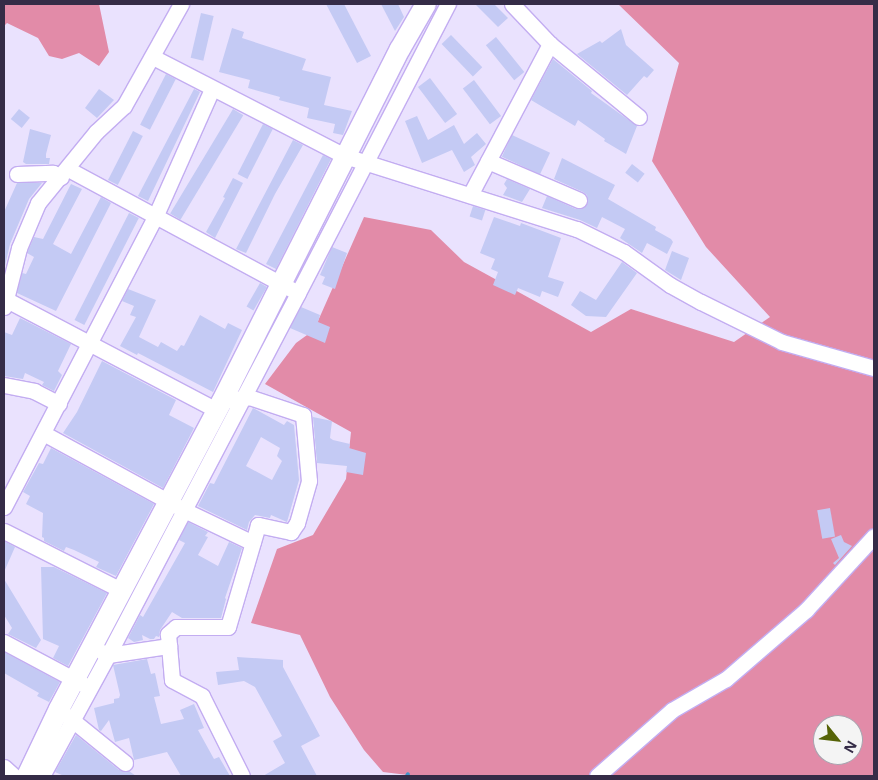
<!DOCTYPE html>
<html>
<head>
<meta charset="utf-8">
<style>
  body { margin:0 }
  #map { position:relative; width:878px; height:780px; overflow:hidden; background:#eae2fe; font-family:"Open Sans",sans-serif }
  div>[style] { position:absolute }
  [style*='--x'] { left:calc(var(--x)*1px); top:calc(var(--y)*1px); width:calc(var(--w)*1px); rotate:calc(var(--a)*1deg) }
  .forest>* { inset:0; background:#e28ba8 }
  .stream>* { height:4px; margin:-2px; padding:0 2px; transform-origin:2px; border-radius:2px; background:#4195c8 }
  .building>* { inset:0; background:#c4caf4; transform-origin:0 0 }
  .roads { filter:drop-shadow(1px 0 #c3adf1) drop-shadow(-1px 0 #c3adf1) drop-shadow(0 1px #c3adf1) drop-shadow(0 -1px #c3adf1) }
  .street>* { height:15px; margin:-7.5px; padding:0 7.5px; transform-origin:7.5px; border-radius:7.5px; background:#fff }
  .secondary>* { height:20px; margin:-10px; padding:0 10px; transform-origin:10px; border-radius:10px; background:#fff }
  span { translate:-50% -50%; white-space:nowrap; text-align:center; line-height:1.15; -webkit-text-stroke:4px #f4f4f4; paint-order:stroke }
  .frame { position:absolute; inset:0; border:5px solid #352c47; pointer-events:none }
  .north { position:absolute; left:813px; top:715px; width:50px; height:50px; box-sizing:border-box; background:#f4f4f4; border:1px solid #a8a4af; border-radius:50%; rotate:119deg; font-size:14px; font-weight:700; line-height:20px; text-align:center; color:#352c47 }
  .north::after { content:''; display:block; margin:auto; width:18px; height:22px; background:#566307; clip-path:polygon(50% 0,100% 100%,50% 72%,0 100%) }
</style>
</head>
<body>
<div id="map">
  <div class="forest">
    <div style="clip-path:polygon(4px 4px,99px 4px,109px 52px,99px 66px,79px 53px,62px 59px,49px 56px,38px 38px,7px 23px,4px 26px)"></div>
    <div style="clip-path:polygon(evenodd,618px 4px,874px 4px,874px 776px,416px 776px,383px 772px,364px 750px,330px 697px,300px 635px,251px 623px,277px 549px,313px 535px,346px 479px,351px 432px,265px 384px,296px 343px,314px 330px,364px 217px,431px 230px,464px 262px,591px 332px,631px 309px,734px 342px,770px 317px,706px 247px,652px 161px,679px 63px,618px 4px,823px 725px,853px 725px,853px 755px,823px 755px,823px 725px)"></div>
  </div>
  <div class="stream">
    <div style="--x:407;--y:776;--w:2;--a:-63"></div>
  </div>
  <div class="building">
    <div style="clip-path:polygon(326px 4px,344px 4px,371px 56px,357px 63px)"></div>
    <div style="clip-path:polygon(381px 4px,398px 4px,404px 17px,395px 31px)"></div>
    <div style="clip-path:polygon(475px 4px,494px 4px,508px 18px,498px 27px)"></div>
    <div style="left:201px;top:13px;width:13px;height:46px;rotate:13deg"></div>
    <div style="clip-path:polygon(232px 28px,244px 32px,242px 38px,306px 59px,302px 70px,331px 77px,324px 105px,352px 111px,343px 135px,333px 133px,335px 124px,307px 118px,309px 108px,279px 100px,280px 97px,248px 88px,250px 80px,219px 72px)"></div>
    <div style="clip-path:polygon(621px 29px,626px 45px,654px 70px,647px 78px,644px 76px,627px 95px,577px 54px,600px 41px,602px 43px)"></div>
    <div style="left:451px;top:35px;width:45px;height:13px;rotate:46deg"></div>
    <div style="left:496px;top:37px;width:45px;height:13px;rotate:51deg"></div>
    <div style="clip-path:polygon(553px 59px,592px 91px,591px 93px,637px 126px,626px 154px,604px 141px,605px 139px,578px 120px,575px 126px,531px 100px)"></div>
    <div style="left:166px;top:74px;width:11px;height:57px;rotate:27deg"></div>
    <div style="left:430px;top:78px;width:45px;height:15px;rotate:53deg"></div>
    <div style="left:474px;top:80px;width:45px;height:14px;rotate:53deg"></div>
    <div style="clip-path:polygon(99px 89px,114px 100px,97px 118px,85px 108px)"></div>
    <div style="clip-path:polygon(194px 89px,200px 92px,148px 201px,138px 196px)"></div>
    <div style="left:19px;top:109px;width:14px;height:13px;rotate:39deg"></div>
    <div style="left:233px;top:109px;width:12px;height:122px;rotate:31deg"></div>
    <div style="clip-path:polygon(417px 116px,428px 140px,454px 125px,464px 144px,477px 133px,486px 144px,471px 157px,475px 165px,464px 172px,452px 150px,422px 163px,405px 121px)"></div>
    <div style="left:263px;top:124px;width:11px;height:56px;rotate:27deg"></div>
    <div style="clip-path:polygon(30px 129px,51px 135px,46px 154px,46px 158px,50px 158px,49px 164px,26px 164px,23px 162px)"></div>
    <div style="left:133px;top:131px;width:11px;height:55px;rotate:27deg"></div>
    <div style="left:512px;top:135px;width:42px;height:24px;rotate:25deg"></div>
    <div style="clip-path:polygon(293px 140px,303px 145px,275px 194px,246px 253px,236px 249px)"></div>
    <div style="clip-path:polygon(323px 155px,331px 159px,276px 269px,266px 264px)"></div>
    <div style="clip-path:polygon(562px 158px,615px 185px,608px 199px,656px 227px,655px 230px,671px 239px,673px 242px,667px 254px,647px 243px,642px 253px,620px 238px,625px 229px,602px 217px,597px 228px,580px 220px,542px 208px,547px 196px,576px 209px,584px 208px,588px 203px,587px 195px,583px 192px,554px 179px)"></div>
    <div style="left:632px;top:164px;width:16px;height:11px;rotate:38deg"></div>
    <div style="clip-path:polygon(233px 178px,243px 183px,215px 238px,206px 232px,225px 198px,223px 197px)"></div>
    <div style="clip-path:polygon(507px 179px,530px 189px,522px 202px,503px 195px,507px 188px,504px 184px)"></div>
    <div style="clip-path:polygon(17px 183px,42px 183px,29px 199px,10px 244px,4px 270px,4px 212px)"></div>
    <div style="clip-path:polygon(71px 184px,82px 189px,53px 244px,71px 254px,101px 197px,111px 203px,56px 311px,17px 293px,22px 273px,26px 274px,34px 257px,27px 253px,34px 237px,43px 239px)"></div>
    <div style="left:473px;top:206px;width:13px;height:11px;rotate:18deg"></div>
    <div style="left:129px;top:213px;width:11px;height:120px;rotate:27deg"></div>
    <div style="clip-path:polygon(494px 217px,520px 226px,521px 223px,561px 238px,548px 277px,564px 282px,558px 297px,542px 291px,540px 297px,518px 288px,515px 295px,493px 285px,498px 272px,491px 269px,495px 259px,480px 253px)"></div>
    <div style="clip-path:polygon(332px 247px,347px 253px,335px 289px,322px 284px,325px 277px,320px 275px)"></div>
    <div style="clip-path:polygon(672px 251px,689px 258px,681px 280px,665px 270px)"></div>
    <div style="clip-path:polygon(622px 262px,637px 273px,606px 317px,586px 316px,571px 305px,580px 291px,596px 300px)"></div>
    <div style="left:260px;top:283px;width:8px;height:27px;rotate:30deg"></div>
    <div style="clip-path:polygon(128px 289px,156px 300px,139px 337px,158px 347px,161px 342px,177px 351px,181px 345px,184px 346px,200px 315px,225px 329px,228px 323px,242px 330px,213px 392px,138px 353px,137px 355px,120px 346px,136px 317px,130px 315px,134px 306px,122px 301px)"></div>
    <div style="clip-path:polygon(301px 307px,320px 315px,318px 322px,330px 327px,325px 343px,290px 328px)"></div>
    <div style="clip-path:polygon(20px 318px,71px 344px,58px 371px,62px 375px,54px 391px,42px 385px,44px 382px,25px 373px,23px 379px,4px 376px,4px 332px,12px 335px)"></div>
    <div style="clip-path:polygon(102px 361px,176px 400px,169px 415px,194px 428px,163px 488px,63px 433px,77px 412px)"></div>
    <div style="clip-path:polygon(evenodd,253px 408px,284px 425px,287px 421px,294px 425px,299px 480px,287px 522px,271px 515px,270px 518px,255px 515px,249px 522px,247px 530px,198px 506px,210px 483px,214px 484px,253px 408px,261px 437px,280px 448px,277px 456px,282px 461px,272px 480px,246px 466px,261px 437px)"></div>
    <div style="clip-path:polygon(313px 417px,332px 421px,330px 438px,333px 440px,350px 444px,349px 448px,366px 453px,363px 475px,346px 472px,347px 466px,317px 463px)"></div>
    <div style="clip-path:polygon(51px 448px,154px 504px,116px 576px,96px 567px,99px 562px,74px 550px,66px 547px,64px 551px,44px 541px,44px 538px,42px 537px,43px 513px,26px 504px,30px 496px,23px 492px,39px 463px,43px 464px)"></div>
    <div style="left:830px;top:508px;width:29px;height:13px;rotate:80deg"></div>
    <div style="clip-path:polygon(188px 522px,208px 532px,205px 536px,208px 537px,198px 555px,218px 566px,229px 542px,242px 548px,225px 598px,226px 599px,221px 618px,182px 618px,172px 612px,160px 630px,159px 637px,156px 636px,154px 639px,150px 639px,142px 635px,143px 640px,134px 642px,128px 638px,140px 615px,143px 617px,185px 543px,179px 540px)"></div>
    <div style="clip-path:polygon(841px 535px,844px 542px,852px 546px,835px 565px,833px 563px,839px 558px,831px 539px)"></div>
    <div style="clip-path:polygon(4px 541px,15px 547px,4px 572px)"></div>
    <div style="clip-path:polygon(41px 567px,54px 567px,107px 593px,68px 666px,53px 658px,59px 646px,43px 639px)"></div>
    <div style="clip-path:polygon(4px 579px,41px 640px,36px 648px,8px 634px,12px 628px,4px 615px)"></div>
    <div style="clip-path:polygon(4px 652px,60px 682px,49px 702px,37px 696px,39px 693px,4px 673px)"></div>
    <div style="clip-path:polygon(237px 657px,283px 660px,283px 667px,320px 736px,301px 746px,317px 776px,263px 776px,285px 763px,273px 741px,282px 736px,255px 687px,244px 681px,218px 685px,216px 672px,239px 670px)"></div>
    <div style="clip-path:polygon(147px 659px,151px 674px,155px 673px,160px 696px,154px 697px,161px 724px,184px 719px,180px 710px,194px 704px,204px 728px,198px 730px,214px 759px,219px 757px,230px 776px,181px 776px,167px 752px,134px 760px,129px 738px,115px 742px,109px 720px,101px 731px,99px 730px,94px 708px,114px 703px,114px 699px,119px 698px,120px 695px,113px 665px)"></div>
    <div style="clip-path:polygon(76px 735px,119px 770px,129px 771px,136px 776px,64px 776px,55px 772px)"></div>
  </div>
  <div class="roads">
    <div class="street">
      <div style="--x:512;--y:4;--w:55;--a:46.5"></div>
      <div style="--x:550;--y:44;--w:115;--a:39.4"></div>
      <div style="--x:153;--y:57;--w:216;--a:27.3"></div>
      <div style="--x:345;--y:156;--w:243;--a:17.5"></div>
      <div style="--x:577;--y:229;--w:52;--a:26.1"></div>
      <div style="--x:624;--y:252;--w:57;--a:35.7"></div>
      <div style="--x:670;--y:285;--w:35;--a:29"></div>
      <div style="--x:701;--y:302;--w:90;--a:26.3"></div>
      <div style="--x:782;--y:342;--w:96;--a:15.8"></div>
      <div style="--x:488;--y:161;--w:99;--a:23.2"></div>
      <div style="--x:68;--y:169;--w:261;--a:28.3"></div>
      <div style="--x:298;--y:293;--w:326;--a:-62.6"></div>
      <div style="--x:17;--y:174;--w:36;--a:-2"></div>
      <div style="--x:53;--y:173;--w:9;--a:27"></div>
      <div style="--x:470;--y:195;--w:171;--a:-62.1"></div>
      <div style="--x:5;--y:299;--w:238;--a:27.7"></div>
      <div style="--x:4;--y:307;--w:61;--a:-75.7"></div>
      <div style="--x:19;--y:248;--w:49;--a:-67.1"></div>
      <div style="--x:38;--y:203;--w:92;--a:-50.8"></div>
      <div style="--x:96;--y:132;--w:38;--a:-43"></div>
      <div style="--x:124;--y:106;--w:117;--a:-60.8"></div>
      <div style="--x:4;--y:385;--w:31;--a:11"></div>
      <div style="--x:34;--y:391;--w:28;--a:27"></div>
      <div style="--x:222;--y:401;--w:27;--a:-8"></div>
      <div style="--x:249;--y:397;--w:57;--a:18.4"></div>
      <div style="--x:303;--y:415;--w:66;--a:84.8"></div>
      <div style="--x:309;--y:481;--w:44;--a:105.9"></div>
      <div style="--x:297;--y:523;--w:11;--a:124"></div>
      <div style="--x:291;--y:532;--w:34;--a:-168"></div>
      <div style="--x:258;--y:525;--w:106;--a:106.4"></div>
      <div style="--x:228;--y:627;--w:52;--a:180"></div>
      <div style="--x:176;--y:627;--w:11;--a:139"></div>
      <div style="--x:168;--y:634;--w:46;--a:85"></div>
      <div style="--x:172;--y:680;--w:34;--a:28"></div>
      <div style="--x:202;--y:696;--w:89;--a:63.4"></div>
      <div style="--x:43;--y:433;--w:161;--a:28.6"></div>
      <div style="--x:184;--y:510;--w:76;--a:25.6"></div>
      <div style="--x:4;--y:507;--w:327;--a:-62.5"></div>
      <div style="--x:155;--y:217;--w:140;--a:-66"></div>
      <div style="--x:4;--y:531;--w:131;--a:26.8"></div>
      <div style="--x:4;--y:642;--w:89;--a:28"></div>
      <div style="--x:102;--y:652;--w:7;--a:27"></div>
      <div style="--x:108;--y:655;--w:62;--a:-8.4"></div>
      <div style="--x:66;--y:715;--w:76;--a:39.1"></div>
      <div style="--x:4;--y:767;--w:13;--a:42"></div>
      <div style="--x:42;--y:776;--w:138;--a:-61.4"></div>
      <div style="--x:108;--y:655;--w:409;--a:-62.3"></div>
      <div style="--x:597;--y:776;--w:100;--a:-41.3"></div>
      <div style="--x:672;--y:710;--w:62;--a:-29.9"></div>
      <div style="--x:726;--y:679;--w:106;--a:-40.8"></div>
      <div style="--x:806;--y:610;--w:100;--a:-47.4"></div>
    </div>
    <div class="secondary">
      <div style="--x:27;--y:776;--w:74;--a:-64.5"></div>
      <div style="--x:59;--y:709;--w:348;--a:-62.1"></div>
      <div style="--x:222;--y:401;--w:394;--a:-63.2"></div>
      <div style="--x:400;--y:49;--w:52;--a:-60"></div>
    </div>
  </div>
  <div class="frame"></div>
  <div class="north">N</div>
</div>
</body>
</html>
